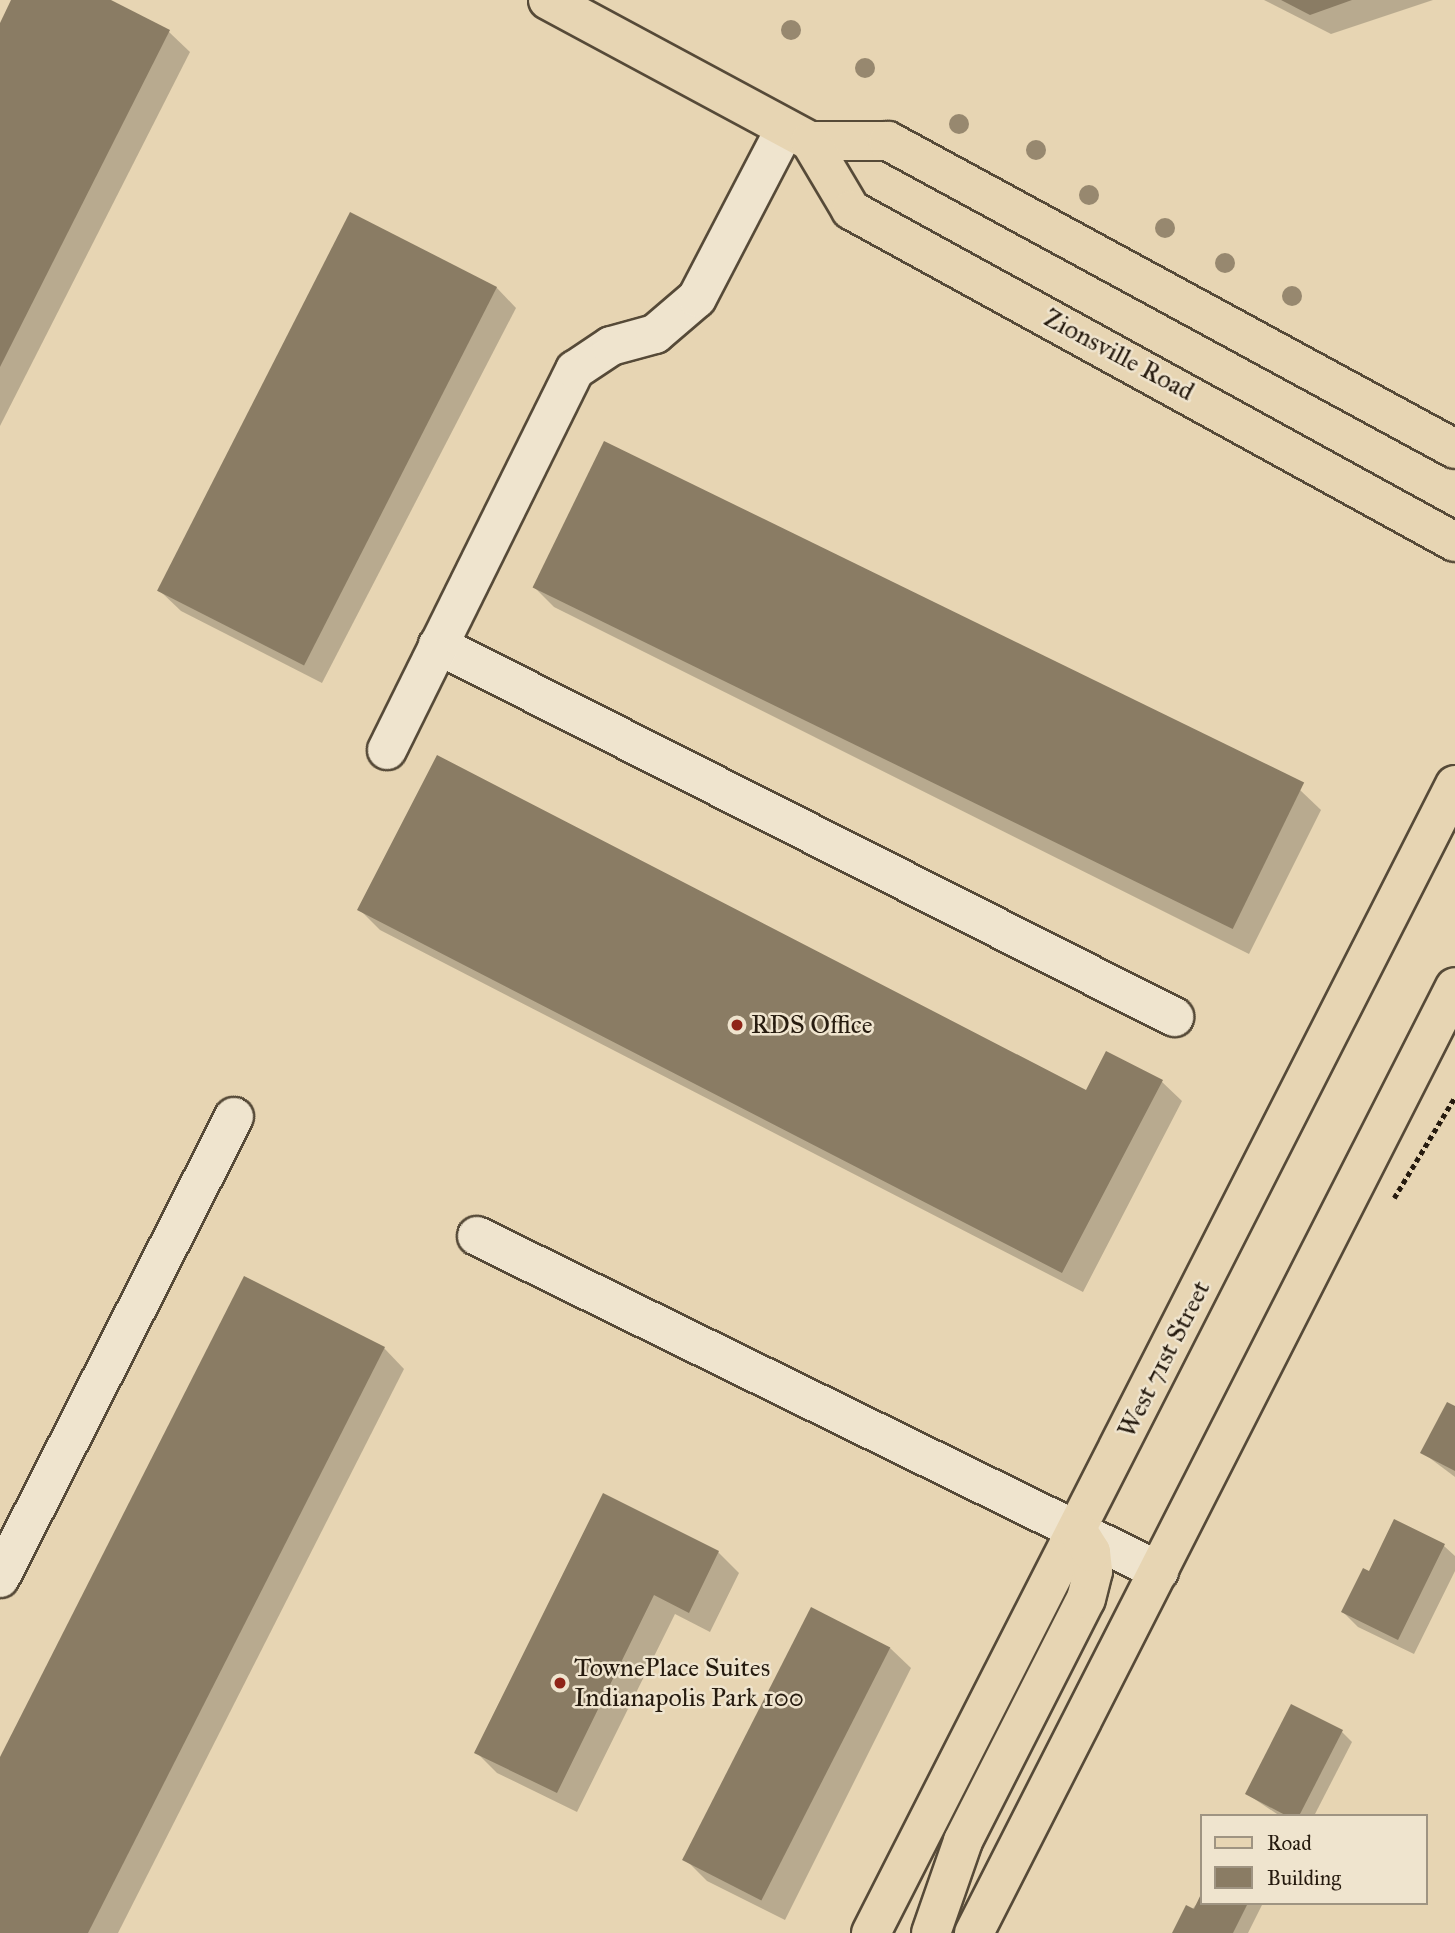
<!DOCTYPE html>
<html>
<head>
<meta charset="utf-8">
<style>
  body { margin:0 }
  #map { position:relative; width:1455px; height:1933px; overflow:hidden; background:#e7d5b3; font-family:"IM FELL Great Primer",serif }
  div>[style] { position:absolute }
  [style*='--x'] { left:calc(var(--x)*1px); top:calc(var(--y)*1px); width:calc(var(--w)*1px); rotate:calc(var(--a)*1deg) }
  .shadow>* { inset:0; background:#0003 }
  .building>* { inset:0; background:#8a7c64; transform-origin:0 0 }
  .path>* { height:4.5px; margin-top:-2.25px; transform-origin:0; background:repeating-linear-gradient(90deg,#261b0f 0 5px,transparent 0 8.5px) }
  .roads { filter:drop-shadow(2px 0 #564a38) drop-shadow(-2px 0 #564a38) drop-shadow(0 2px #564a38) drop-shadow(0 -2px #564a38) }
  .minor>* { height:38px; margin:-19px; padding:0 19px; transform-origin:19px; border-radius:19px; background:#efe4ce }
  .major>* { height:38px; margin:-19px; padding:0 19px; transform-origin:19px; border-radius:19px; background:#e7d5b3 }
  .trees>* { width:20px; height:20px; margin:-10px; border-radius:50%; background:#97886f }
  .dots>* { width:19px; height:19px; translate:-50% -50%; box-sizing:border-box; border:4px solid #efe4ce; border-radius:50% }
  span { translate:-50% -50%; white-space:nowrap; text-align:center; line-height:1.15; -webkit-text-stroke:5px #efe4ce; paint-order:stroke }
  .street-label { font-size:26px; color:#261b0f }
  .poi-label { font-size:26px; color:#261b0f }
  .left { translate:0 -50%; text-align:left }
  .legend { position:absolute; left:1200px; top:1814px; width:228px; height:91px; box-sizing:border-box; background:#efe4ce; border:2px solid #9f9482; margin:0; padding:9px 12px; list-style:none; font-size:21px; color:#261b0f }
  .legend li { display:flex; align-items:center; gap:14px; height:35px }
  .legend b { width:35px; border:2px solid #9f9482 }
</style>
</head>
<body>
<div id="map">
  <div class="shadow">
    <div style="clip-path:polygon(13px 0,107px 0,169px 32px,190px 52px,0 426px,0 26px)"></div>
    <div style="clip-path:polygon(1264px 0,1433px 0,1331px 34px)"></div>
    <div style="clip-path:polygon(496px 287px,516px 308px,322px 683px,181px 611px,160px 591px)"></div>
    <div style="clip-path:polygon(605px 443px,1300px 790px,1321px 810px,1249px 954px,554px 607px,534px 587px)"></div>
    <div style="clip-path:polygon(359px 909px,1087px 1092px,1161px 1081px,1182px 1101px,1083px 1292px,380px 930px)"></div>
    <div style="clip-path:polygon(384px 1348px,404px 1369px,118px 1933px,0 1933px,0 1761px)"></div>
    <div style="clip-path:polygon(1455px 1408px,1455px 1477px,1423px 1453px)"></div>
    <div style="clip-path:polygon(603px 1495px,718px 1552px,739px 1573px,710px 1632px,675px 1614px,577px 1812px,497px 1773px,476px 1752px)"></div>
    <div style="clip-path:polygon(1395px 1522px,1444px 1546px,1455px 1556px,1455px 1571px,1414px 1654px,1358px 1627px,1343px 1612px,1370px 1573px)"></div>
    <div style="clip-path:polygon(890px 1648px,911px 1668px,785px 1920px,707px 1881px,687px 1861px)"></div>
    <div style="clip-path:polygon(1342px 1732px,1352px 1742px,1314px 1816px,1280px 1816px,1247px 1794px)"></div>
    <div style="clip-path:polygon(1201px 1898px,1201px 1903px,1263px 1903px,1248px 1933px,1174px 1933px)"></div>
  </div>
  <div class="building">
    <div style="clip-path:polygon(11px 0,111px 0,170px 30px,0 367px,0 23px)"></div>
    <div style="clip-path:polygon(1281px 0,1352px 0,1310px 15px)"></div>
    <div style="left:350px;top:212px;width:165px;height:425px;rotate:27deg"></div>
    <div style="left:604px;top:441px;width:779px;height:163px;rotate:26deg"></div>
    <div style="clip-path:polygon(437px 755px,1086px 1090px,1106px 1051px,1163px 1080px,1062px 1273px,357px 910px)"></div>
    <div style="clip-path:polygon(244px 1276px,385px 1347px,88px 1933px,0 1933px,0 1757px)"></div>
    <div style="clip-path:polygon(1447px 1402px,1455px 1406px,1455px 1471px,1420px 1453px)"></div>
    <div style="clip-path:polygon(603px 1493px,719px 1551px,689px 1613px,654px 1595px,557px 1793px,474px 1753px)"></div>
    <div style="clip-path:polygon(1394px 1519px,1445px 1544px,1398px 1640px,1341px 1612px,1363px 1568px,1369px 1571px)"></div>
    <div style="left:811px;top:1607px;width:89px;height:284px;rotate:27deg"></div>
    <div style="clip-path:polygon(1291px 1704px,1343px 1730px,1299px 1816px,1287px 1816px,1245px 1794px)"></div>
    <div style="clip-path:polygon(1201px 1894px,1201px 1903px,1248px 1903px,1233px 1933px,1172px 1933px,1186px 1905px,1194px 1909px)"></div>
  </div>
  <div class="path">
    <div style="--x:1394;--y:1198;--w:118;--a:-58.9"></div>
  </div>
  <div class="roads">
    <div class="minor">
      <div style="--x:438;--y:645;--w:825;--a:26.81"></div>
      <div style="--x:387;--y:750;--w:424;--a:-63.7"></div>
      <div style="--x:575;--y:370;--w:43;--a:-33.7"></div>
      <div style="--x:611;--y:346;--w:46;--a:-15.3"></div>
      <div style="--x:655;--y:334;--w:55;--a:-40.6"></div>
      <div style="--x:697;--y:298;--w:191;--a:-62.5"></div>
      <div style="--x:477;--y:1236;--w:760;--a:26.16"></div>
      <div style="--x:0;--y:1578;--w:517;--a:-63.09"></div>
    </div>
    <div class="major">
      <div style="--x:548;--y:0;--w:298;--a:28.3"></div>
      <div style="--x:810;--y:141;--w:78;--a:0"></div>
      <div style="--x:888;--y:141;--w:645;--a:28.51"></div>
      <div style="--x:810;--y:141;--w:80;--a:59.3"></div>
      <div style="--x:851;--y:210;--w:689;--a:28.8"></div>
      <div style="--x:871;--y:1933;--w:1288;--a:-63.04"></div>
      <div style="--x:931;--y:1933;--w:97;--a:-70.8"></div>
      <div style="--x:963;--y:1841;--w:271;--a:-63.1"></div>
      <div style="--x:1086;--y:1599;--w:29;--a:-76"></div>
      <div style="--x:1093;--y:1571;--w:19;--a:-96"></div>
      <div style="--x:1091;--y:1552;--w:26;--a:-122"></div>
      <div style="--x:974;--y:1933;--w:1061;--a:-63.05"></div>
    </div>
  </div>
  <div class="trees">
    <div style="left:791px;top:30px"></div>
    <div style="left:865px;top:68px"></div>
    <div style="left:959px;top:124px"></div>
    <div style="left:1036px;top:150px"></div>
    <div style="left:1089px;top:195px"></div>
    <div style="left:1165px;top:228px"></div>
    <div style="left:1225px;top:263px"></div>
    <div style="left:1292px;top:296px"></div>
  </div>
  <div class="dots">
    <div style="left:737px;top:1025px;background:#8f2418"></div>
    <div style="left:560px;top:1683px;background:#8f2418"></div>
  </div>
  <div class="street-label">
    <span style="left:1119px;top:355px;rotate:28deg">Zionsville Road</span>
    <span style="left:1164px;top:1359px;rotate:-63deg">West 71st Street</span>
  </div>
  <div class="poi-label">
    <span class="left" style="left:751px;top:1025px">RDS Office</span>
    <span class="left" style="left:574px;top:1683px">TownePlace Suites<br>Indianapolis Park 100</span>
  </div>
  <ul class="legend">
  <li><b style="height:9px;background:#e7d5b3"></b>Road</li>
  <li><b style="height:19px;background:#8a7c64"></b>Building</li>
  </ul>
</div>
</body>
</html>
